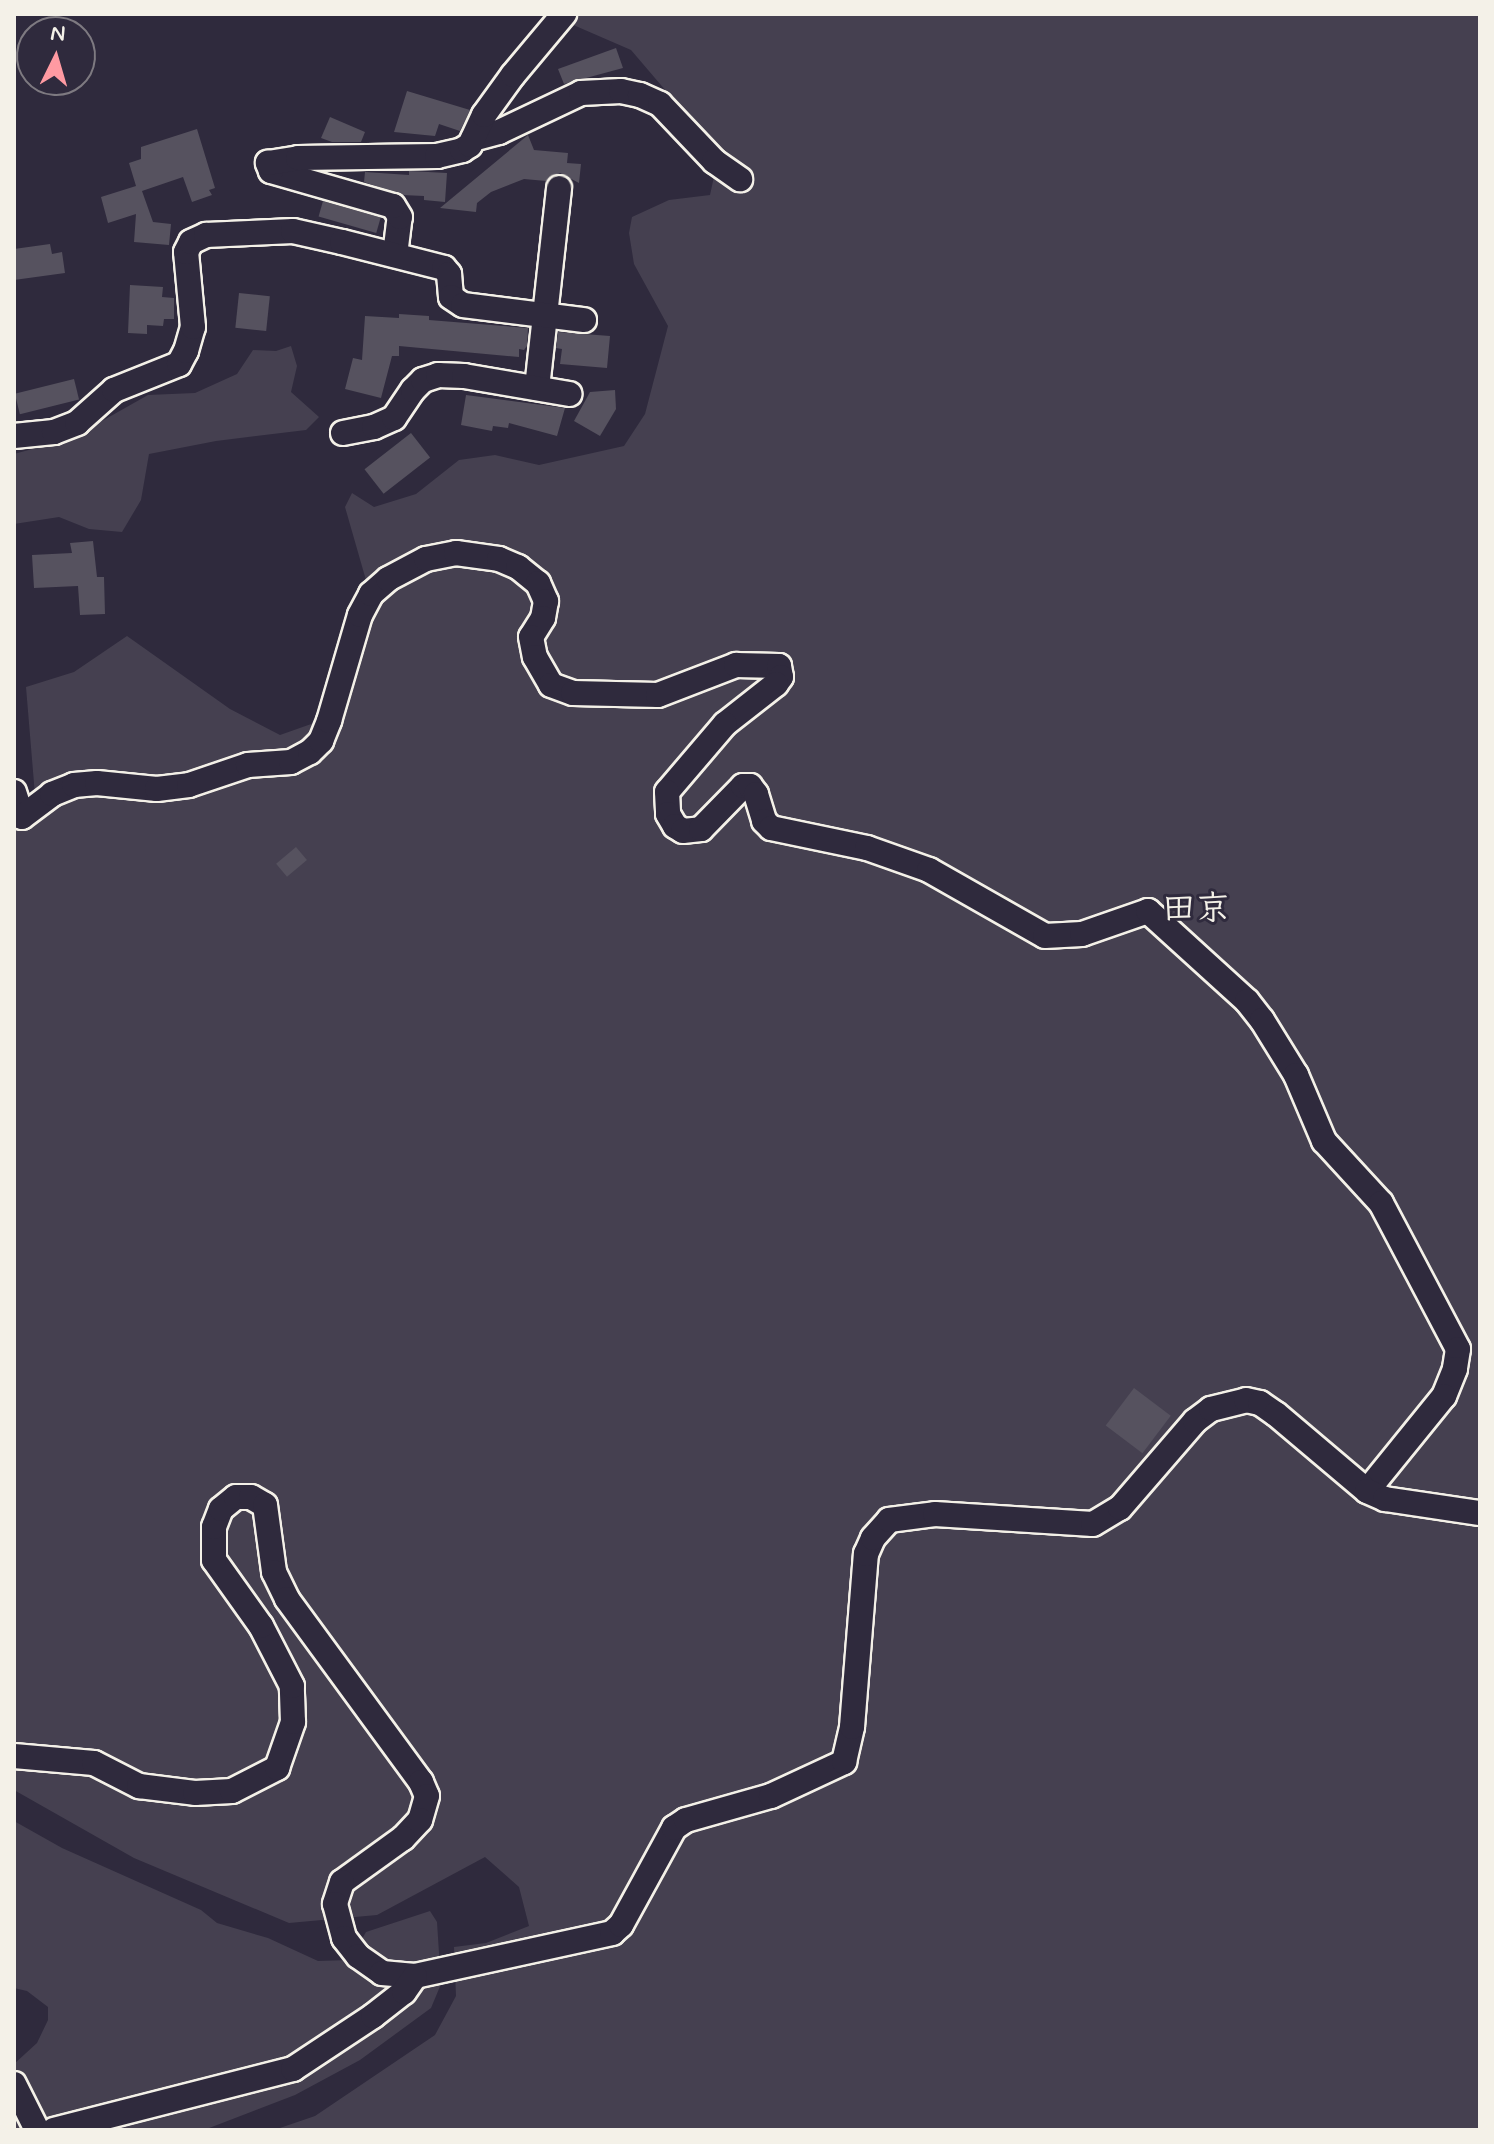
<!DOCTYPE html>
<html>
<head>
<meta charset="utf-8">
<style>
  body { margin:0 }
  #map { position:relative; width:1494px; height:2144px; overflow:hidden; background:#2f2a3d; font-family:Mynerve,"Klee One",sans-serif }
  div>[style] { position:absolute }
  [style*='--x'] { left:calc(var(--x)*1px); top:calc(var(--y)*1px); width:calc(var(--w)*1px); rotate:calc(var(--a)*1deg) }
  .green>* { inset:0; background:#454050 }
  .building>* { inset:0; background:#56525f; transform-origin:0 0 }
  .roads { filter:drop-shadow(2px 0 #f4f1e8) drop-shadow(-2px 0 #f4f1e8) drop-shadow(0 2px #f4f1e8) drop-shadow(0 -2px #f4f1e8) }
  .minor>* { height:24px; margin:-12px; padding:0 12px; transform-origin:12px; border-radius:12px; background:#2f2a3d }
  span { translate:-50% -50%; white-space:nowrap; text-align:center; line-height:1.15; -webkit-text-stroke:6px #2f2a3d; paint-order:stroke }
  .quarter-label { font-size:34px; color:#f4f1e8; font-weight:700 }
  .frame { position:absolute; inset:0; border:16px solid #f4f1e8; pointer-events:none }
  .north { position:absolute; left:16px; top:16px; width:80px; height:80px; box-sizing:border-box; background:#2f2a3d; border:2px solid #7e7a81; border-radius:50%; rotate:5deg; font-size:22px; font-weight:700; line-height:32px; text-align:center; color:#f4f1e8 }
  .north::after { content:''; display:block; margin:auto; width:28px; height:36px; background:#ff9aa2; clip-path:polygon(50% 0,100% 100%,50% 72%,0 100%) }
</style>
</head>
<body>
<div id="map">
  <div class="green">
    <div style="clip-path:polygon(548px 14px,1480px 14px,1480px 2130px,274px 2130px,315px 2116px,435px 2035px,456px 1996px,454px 1947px,486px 1943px,529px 1926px,519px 1887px,485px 1857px,377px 1915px,289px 1923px,134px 1858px,14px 1790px,14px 808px,35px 795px,26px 687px,74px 672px,127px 636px,230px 709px,280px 735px,314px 723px,339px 660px,372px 601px,345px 507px,352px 493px,374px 507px,416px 494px,459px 460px,495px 455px,539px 465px,624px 446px,645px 414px,668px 326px,634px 264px,629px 233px,632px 217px,669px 200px,710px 195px,719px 153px,631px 50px)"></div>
    <div style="clip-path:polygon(291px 346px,297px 366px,291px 392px,319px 417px,306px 430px,216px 441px,149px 454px,141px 500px,122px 532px,89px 529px,59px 517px,14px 524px,14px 454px,72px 438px,148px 395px,195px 393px,237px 374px,253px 350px,276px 351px)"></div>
    <div style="clip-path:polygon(14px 1821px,62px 1848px,201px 1910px,217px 1923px,268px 1938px,318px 1961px,350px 1960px,366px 1932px,430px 1911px,437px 1922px,441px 1984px,431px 2008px,360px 2060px,295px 2095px,204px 2130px,16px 2130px,14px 2064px,37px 2043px,48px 2020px,48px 2007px,27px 1991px,14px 1988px)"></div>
  </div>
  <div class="building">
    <div style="clip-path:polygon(616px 48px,623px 68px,564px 84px,558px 69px)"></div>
    <div style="clip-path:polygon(407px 91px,470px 110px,460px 131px,439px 124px,435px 136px,394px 132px)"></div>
    <div style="clip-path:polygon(330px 117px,365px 132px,361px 142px,332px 142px,321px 138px)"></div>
    <div style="clip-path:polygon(197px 129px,215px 188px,209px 190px,212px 195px,192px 202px,183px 177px,142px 191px,153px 222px,171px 224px,169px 245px,134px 242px,136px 214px,108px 223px,101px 197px,136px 186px,129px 163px,141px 159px,141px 147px)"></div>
    <div style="clip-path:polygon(528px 135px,534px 150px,568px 153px,567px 163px,581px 164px,579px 183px,560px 173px,546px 181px,524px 179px,491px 192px,477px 203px,476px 212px,440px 208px)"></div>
    <div style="clip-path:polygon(409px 171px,447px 173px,445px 202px,424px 200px,424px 196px,402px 195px,364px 182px,365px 172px,409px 175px)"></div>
    <div style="left:323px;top:201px;width:60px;height:16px;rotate:16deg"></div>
    <div style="clip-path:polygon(50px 244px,52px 254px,62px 252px,65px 273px,14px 280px,14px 249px)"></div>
    <div style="clip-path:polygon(130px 285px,163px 287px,162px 297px,174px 298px,174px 319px,164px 319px,163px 326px,147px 325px,147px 334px,128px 333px)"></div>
    <div style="left:239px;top:293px;width:31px;height:35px;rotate:6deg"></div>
    <div style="clip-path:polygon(399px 314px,429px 316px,429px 320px,528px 328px,527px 346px,524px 350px,519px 349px,519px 357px,399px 346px,399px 356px,392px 356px,381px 398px,345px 389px,353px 358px,362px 360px,365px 316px,399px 318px)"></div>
    <div style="clip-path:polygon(558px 332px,610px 336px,607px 368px,560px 364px,562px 349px,556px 348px)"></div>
    <div style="left:74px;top:379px;width:21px;height:61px;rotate:76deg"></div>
    <div style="clip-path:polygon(615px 390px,616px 409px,600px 436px,574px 421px,590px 392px)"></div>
    <div style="clip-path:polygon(466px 395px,565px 408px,557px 436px,509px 423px,508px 428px,493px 426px,492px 431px,461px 425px)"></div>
    <div style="left:411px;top:433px;width:31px;height:59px;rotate:52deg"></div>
    <div style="clip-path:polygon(93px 541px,97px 577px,104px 577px,105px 614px,80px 615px,78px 586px,34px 588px,32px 555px,72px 553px,70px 543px)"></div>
    <div style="left:296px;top:847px;width:17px;height:26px;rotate:50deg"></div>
    <div style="left:1134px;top:1388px;width:46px;height:47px;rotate:37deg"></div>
  </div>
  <div class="roads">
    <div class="minor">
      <div style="--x:473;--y:139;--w:27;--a:-15"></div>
      <div style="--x:499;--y:132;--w:91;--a:-25.4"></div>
      <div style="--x:581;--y:93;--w:40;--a:-2.9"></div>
      <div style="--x:621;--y:91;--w:19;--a:12"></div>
      <div style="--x:640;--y:95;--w:22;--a:24"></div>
      <div style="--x:660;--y:104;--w:79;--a:46.5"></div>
      <div style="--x:714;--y:161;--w:32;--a:35"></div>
      <div style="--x:395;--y:255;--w:38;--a:-83"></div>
      <div style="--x:400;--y:217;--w:13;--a:-122"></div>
      <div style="--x:393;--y:206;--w:127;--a:-164"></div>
      <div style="--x:271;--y:171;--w:9;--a:-111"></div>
      <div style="--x:268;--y:163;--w:30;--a:-9"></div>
      <div style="--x:298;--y:158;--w:139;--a:-0.8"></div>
      <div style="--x:437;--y:156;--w:26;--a:-13"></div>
      <div style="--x:462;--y:150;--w:9;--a:-32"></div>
      <div style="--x:470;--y:145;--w:33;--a:-65"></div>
      <div style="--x:484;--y:115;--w:49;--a:-54.1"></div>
      <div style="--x:513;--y:75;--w:80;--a:-50.1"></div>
      <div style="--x:537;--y:388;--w:201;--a:-83.7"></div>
      <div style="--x:343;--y:433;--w:32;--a:-11"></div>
      <div style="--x:374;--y:427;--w:22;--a:-24"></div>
      <div style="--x:394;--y:418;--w:34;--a:-56"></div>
      <div style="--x:413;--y:390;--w:14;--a:-45"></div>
      <div style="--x:423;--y:380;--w:16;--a:-18"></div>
      <div style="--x:438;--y:375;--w:26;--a:2"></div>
      <div style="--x:464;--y:376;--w:107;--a:9.7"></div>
      <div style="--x:14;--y:436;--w:40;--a:-5.7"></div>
      <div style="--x:54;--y:432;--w:25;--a:-21"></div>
      <div style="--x:77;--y:423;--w:50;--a:-41.7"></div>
      <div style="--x:114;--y:390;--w:70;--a:-21.8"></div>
      <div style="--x:179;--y:364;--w:15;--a:-62"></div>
      <div style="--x:186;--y:351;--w:25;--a:-74"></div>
      <div style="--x:193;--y:327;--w:75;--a:-95.3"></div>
      <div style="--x:186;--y:252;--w:11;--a:-63"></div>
      <div style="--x:191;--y:242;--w:17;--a:-25"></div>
      <div style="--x:206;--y:235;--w:87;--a:-2.6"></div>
      <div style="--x:293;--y:231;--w:50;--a:12.7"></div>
      <div style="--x:342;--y:242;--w:105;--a:14.3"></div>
      <div style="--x:444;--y:268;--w:8;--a:50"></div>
      <div style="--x:449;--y:274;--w:23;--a:85"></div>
      <div style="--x:451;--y:297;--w:14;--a:34"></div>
      <div style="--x:463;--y:305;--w:122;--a:7.1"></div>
      <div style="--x:14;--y:792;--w:26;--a:72"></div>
      <div style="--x:22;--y:817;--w:38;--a:-37"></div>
      <div style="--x:52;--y:794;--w:24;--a:-22"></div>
      <div style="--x:74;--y:785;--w:23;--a:-5"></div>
      <div style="--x:97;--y:783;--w:60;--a:5.7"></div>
      <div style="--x:157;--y:789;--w:32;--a:-7"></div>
      <div style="--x:189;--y:785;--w:62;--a:-18.7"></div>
      <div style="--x:248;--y:765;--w:43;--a:-4"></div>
      <div style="--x:291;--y:762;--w:21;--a:-28"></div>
      <div style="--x:310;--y:752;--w:16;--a:-45"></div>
      <div style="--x:321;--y:741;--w:22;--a:-68"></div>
      <div style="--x:329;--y:721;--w:110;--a:-73.7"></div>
      <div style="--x:360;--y:615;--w:24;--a:-62"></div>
      <div style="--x:371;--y:594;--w:23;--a:-41"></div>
      <div style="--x:388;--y:579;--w:43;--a:-27.8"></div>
      <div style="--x:426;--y:559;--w:31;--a:-11"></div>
      <div style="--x:456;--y:553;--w:43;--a:7.9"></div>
      <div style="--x:499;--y:559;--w:21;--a:23"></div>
      <div style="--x:518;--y:567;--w:26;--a:39"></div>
      <div style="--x:538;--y:583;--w:20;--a:66"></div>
      <div style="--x:546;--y:601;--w:17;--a:100"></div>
      <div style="--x:543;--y:618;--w:22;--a:122"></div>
      <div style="--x:531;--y:637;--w:20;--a:79"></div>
      <div style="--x:535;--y:657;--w:32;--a:60"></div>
      <div style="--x:551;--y:685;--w:23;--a:20"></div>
      <div style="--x:573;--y:693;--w:85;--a:1.3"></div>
      <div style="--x:658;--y:695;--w:84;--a:-21"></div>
      <div style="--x:736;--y:665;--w:43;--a:1.3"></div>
      <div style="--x:779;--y:666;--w:11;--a:80"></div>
      <div style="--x:781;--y:677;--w:9;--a:126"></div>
      <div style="--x:776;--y:684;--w:65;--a:141.9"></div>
      <div style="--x:725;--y:724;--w:89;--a:130.5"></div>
      <div style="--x:667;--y:792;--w:22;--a:87"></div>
      <div style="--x:668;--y:814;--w:14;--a:60"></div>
      <div style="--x:675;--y:826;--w:9;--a:32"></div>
      <div style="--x:683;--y:831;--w:18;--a:-6"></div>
      <div style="--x:701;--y:829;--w:60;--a:-45.7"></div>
      <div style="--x:743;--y:786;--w:7;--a:0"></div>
      <div style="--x:750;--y:786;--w:10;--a:53"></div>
      <div style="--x:756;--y:794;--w:28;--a:73"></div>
      <div style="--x:764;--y:821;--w:10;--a:45"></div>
      <div style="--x:771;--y:828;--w:98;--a:11.8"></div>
      <div style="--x:867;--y:848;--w:66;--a:19.5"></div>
      <div style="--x:929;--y:870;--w:133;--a:29.6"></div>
      <div style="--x:1045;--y:936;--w:37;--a:-3"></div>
      <div style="--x:1082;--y:934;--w:70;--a:-19.2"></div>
      <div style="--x:1148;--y:911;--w:134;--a:42.3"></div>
      <div style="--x:1247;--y:1001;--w:24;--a:52"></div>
      <div style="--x:1262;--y:1020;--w:65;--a:58.3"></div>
      <div style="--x:1296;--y:1075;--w:72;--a:67"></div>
      <div style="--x:1324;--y:1141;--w:84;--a:47.4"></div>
      <div style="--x:1381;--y:1203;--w:165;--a:62.2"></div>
      <div style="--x:1458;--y:1349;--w:20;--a:99"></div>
      <div style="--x:1455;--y:1369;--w:29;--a:112"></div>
      <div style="--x:1444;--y:1396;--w:122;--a:129"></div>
      <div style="--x:14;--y:1756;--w:80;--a:5"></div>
      <div style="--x:94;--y:1763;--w:51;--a:27.1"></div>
      <div style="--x:139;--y:1786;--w:56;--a:7.1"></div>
      <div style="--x:195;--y:1793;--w:37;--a:-3"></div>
      <div style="--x:232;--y:1791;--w:51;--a:-27.1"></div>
      <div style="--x:277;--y:1768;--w:49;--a:-70.8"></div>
      <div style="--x:293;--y:1722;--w:36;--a:-92"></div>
      <div style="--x:292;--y:1686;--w:68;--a:-117.3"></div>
      <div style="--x:261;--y:1626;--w:81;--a:-125.5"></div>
      <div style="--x:214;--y:1560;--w:33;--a:-90"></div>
      <div style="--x:214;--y:1527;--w:19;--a:-69"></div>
      <div style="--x:221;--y:1509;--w:19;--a:-39"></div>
      <div style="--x:236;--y:1497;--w:15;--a:0"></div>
      <div style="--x:251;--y:1497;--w:16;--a:30"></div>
      <div style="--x:265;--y:1505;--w:68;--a:82.3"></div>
      <div style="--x:274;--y:1572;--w:30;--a:64"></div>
      <div style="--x:287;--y:1599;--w:227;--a:53.8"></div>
      <div style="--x:421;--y:1782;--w:15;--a:67"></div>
      <div style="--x:427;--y:1796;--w:25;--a:106"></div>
      <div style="--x:420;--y:1820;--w:25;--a:133"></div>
      <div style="--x:403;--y:1838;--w:75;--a:144.2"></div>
      <div style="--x:342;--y:1882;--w:23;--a:108"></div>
      <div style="--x:335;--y:1904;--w:35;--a:75"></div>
      <div style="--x:344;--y:1938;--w:23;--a:52"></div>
      <div style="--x:358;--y:1956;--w:29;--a:35"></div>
      <div style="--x:382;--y:1973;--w:33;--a:5"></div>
      <div style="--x:415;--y:1976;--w:202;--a:-12.3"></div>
      <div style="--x:612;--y:1933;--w:12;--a:-42"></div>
      <div style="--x:621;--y:1925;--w:111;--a:-61.3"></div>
      <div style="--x:674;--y:1828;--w:14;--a:-34"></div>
      <div style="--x:686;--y:1820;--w:88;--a:-15.8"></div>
      <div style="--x:771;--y:1796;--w:81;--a:-25"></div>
      <div style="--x:844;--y:1762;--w:36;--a:-77"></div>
      <div style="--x:852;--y:1727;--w:174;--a:-85.4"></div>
      <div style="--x:866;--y:1554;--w:17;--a:-66"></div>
      <div style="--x:873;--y:1538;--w:24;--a:-48"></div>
      <div style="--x:889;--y:1520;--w:46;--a:-7.4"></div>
      <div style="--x:935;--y:1514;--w:158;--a:3.6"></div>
      <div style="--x:1093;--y:1524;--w:31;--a:-31"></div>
      <div style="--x:1120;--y:1508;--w:115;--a:-49.2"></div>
      <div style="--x:1195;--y:1421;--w:20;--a:-37"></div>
      <div style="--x:1211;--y:1409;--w:36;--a:-14"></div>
      <div style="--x:1246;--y:1400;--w:14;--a:12"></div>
      <div style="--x:1260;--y:1403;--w:19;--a:35"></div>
      <div style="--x:1276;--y:1414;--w:119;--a:40.2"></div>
      <div style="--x:1367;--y:1491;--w:20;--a:24"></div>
      <div style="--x:1385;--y:1499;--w:96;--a:8.4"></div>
      <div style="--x:14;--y:2084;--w:51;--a:63.4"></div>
      <div style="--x:54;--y:2130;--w:247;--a:-14.3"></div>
      <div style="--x:293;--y:2069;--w:96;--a:-33.5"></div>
      <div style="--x:373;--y:2016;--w:39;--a:-38"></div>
      <div style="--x:404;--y:1992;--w:19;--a:-55"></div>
    </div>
  </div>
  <div class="quarter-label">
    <span style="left:1196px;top:910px">田京</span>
  </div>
  <div class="frame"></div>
  <div class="north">N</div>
</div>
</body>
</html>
